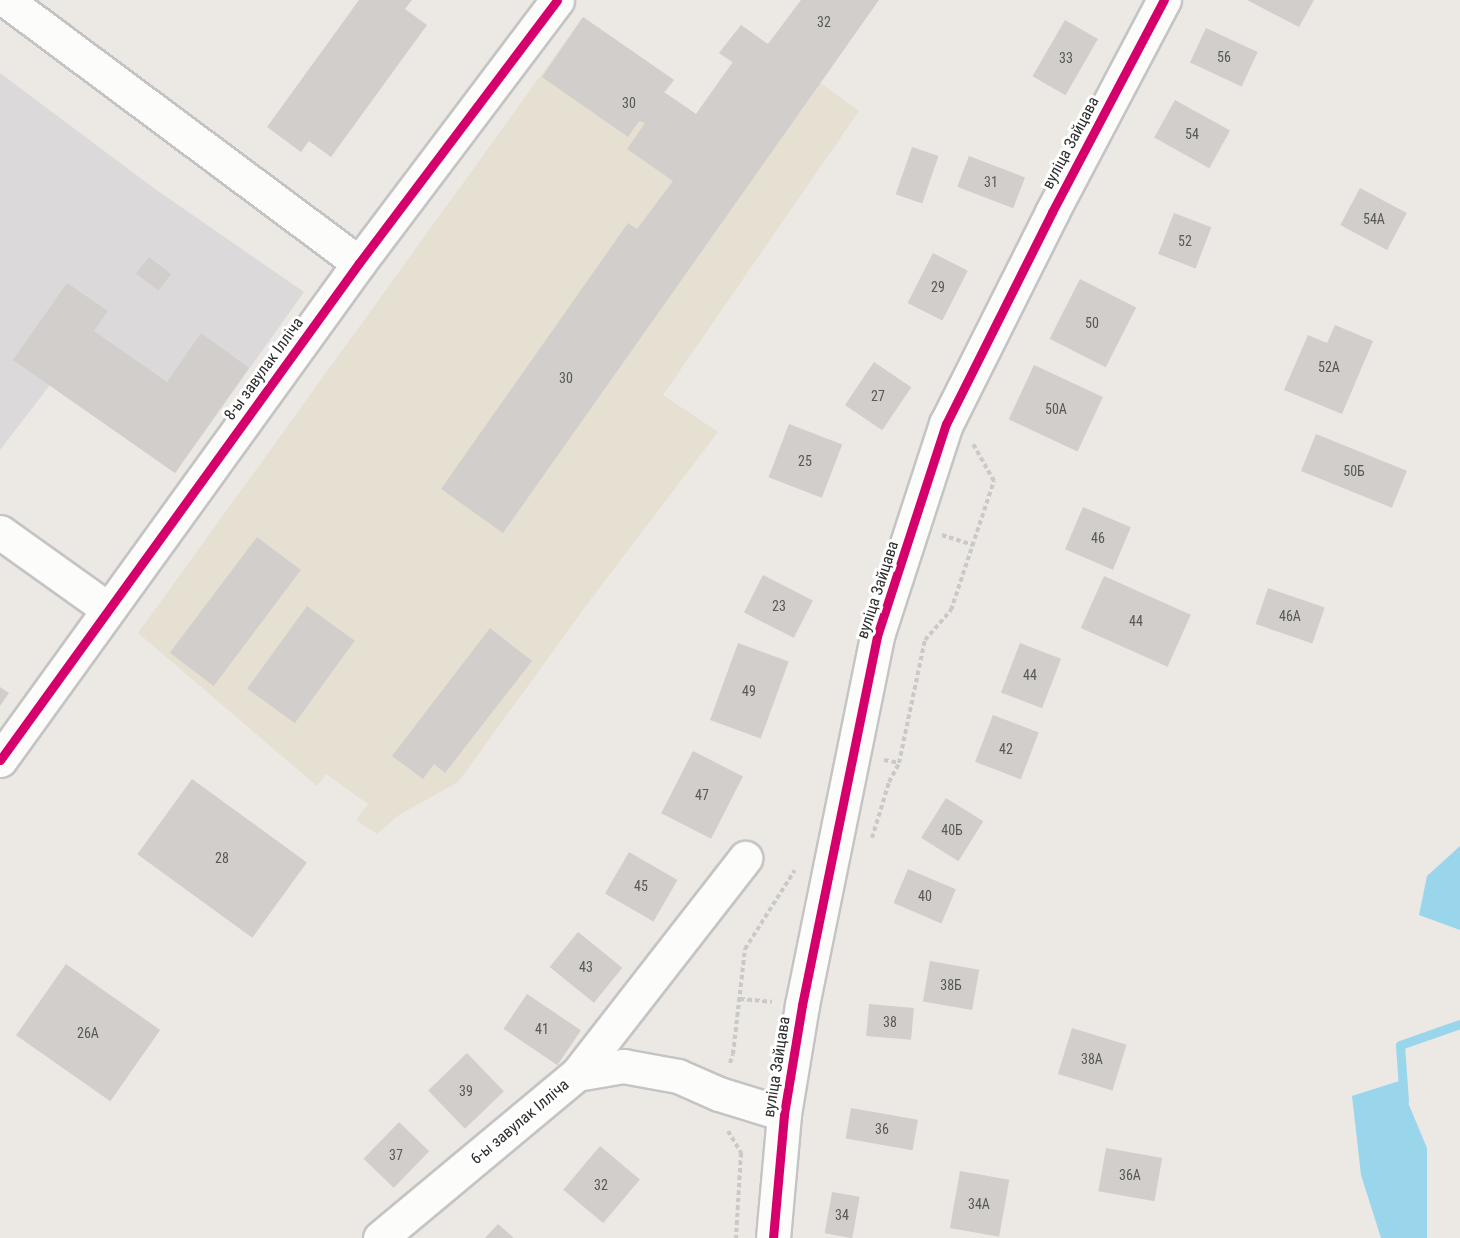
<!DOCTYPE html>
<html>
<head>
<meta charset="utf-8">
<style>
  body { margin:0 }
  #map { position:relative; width:1460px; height:1238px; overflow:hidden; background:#ece8e4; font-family:"Roboto Condensed",sans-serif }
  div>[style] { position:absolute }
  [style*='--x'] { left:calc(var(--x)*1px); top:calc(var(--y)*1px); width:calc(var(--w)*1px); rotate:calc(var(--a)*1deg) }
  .industrial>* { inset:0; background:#dcd9db }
  .education>* { inset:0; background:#e6e0d3 }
  .water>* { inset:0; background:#99d6ec }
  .stream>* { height:9px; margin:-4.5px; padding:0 4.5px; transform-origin:4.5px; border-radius:4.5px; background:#99d6ec }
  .building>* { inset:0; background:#d1cecb; transform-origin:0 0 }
  .path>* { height:4px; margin-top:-2px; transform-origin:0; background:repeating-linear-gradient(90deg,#c9c9c8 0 4.5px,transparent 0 7.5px) }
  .roads { filter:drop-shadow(2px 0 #c5c4c5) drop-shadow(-2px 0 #c5c4c5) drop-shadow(0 2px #c5c4c5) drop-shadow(0 -2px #c5c4c5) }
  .minor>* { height:33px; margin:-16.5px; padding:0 16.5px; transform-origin:16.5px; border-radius:16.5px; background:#fcfcfb }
  .cycleway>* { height:9px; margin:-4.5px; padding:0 4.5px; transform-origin:4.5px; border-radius:4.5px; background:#d6006c }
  span { translate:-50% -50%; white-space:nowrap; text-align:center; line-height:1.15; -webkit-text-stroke:6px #fff; paint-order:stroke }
  .number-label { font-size:14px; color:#585857 }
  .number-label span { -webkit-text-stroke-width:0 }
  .street-label { font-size:16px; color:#2e2e2e }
</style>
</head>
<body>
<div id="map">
  <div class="industrial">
    <div style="clip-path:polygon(0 73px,155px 189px,304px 292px,175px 473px,50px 385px,0 450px)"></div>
  </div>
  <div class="education">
    <div style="clip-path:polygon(583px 17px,674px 80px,665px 93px,696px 114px,732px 63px,719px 53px,741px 25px,859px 111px,663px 395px,718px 432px,591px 599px,458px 782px,399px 815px,377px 834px,356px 820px,368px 804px,326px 774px,317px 786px,138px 633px)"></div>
  </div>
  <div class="water">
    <div style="clip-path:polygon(1460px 846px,1460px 930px,1419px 915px,1427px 876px)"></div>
    <div style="clip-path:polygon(1399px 1081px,1427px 1148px,1427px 1238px,1381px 1238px,1361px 1175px,1352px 1096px)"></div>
  </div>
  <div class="stream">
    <div style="--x:1404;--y:1101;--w:56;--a:-94.1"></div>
    <div style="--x:1400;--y:1045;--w:64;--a:-19.3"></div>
  </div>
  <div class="building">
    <div style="clip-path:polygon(359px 0,412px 0,405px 9px,427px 25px,331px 157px,309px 141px,301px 152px,267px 127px)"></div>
    <div style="clip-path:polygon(801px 0,879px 0,503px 533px,441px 489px,628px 223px,637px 229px,673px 181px,627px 149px,645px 123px,639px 121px,628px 137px,542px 77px,583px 17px,674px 80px,664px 92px,696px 114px,733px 62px,719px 53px,741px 25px,768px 44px)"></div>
    <div style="clip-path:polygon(1247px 0,1314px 0,1299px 27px)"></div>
    <div style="left:1065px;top:20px;width:38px;height:65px;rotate:30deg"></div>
    <div style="left:1206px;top:28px;width:57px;height:38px;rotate:25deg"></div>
    <div style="left:1175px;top:100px;width:63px;height:43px;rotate:29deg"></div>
    <div style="left:912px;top:147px;width:28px;height:50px;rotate:19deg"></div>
    <div style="left:969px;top:156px;width:60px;height:33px;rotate:21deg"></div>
    <div style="left:1360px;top:188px;width:53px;height:42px;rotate:28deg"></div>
    <div style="left:1174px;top:213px;width:40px;height:44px;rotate:21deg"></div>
    <div style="left:933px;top:253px;width:39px;height:56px;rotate:27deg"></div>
    <div style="left:149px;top:257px;width:28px;height:21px;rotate:38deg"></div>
    <div style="left:1080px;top:279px;width:63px;height:67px;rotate:27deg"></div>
    <div style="clip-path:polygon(67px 283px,108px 311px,94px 331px,167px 382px,201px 333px,249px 368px,175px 473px,13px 360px)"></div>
    <div style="clip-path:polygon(1335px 325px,1373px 341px,1342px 414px,1284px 390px,1308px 335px,1327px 343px)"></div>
    <div style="left:874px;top:362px;width:45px;height:52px;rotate:34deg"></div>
    <div style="left:1034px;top:365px;width:76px;height:60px;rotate:25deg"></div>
    <div style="left:789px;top:424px;width:57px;height:57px;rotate:21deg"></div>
    <div style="left:1316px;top:434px;width:98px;height:40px;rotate:22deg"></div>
    <div style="left:1083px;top:507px;width:52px;height:46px;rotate:23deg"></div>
    <div style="left:257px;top:537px;width:55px;height:145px;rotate:37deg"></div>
    <div style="left:763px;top:575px;width:56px;height:42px;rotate:27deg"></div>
    <div style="left:1104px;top:576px;width:95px;height:57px;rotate:24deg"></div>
    <div style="left:1268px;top:588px;width:60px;height:38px;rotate:19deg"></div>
    <div style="left:307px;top:606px;width:59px;height:102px;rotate:36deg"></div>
    <div style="clip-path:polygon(490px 628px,532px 661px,445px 773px,434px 764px,423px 779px,392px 756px)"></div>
    <div style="left:738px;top:643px;width:54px;height:82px;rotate:20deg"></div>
    <div style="left:1020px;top:643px;width:44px;height:53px;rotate:21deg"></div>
    <div style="clip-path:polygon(0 687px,9px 693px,0 706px)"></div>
    <div style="left:993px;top:715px;width:49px;height:50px;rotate:21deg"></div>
    <div style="left:693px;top:751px;width:56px;height:70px;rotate:27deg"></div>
    <div style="left:192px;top:779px;width:142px;height:93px;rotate:36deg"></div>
    <div style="left:946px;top:798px;width:44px;height:47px;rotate:32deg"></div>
    <div style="left:629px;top:852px;width:56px;height:48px;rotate:30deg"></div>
    <div style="left:908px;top:869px;width:52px;height:37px;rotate:23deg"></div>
    <div style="left:578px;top:932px;width:57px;height:45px;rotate:39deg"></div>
    <div style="left:930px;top:961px;width:50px;height:41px;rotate:10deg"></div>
    <div style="left:66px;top:964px;width:115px;height:87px;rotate:35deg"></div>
    <div style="left:527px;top:994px;width:65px;height:42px;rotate:34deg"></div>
    <div style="left:869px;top:1004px;width:45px;height:32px;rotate:5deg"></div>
    <div style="left:1072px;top:1028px;width:57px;height:48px;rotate:17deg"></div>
    <div style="left:467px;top:1053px;width:53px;height:54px;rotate:46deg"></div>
    <div style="left:851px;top:1108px;width:68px;height:31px;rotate:10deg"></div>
    <div style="left:399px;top:1122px;width:42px;height:51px;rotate:44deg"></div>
    <div style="left:600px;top:1146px;width:52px;height:57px;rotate:40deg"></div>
    <div style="left:1106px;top:1148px;width:57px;height:44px;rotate:10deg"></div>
    <div style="left:960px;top:1171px;width:50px;height:58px;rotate:10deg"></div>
    <div style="left:832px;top:1192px;width:28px;height:42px;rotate:10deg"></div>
    <div style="clip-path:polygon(498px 1224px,514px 1238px,485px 1238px)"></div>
  </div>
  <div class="path">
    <div style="--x:942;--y:535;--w:33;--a:18"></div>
    <div style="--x:884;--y:760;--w:15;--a:11"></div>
    <div style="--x:899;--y:763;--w:126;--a:-78.1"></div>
    <div style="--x:925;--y:640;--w:40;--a:-49"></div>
    <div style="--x:951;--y:610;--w:136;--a:-71.6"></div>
    <div style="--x:994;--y:481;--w:43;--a:-119.6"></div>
    <div style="--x:872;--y:838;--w:59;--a:-73.1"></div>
    <div style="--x:889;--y:782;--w:21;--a:-62"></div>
    <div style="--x:740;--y:999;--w:32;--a:5"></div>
    <div style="--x:730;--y:1063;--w:9;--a:-72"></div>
    <div style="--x:733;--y:1054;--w:106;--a:-83.5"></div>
    <div style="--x:745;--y:949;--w:93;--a:-57.7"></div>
    <div style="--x:728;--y:1131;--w:26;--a:59"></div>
    <div style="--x:741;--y:1153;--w:85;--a:93.4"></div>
  </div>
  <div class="roads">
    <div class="minor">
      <div style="--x:6;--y:0;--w:440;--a:36.7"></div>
      <div style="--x:0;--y:532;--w:133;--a:35.5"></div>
      <div style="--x:0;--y:760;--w:613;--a:-54.16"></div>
      <div style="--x:359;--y:263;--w:329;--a:-53"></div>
      <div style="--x:577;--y:1074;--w:274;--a:-52.1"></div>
      <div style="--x:380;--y:1238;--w:256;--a:-39.8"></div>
      <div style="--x:577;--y:1074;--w:47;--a:-9.9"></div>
      <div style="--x:623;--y:1066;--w:56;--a:10.3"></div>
      <div style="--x:678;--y:1076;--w:45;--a:23.7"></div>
      <div style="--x:719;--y:1094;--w:68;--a:17.1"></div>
      <div style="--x:773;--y:1238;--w:124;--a:-84.9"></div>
      <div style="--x:784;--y:1114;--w:110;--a:-80.6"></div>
      <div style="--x:802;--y:1005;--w:377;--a:-78.5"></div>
      <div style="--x:877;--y:636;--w:223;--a:-72"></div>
      <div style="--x:946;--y:424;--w:237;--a:-63.4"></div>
      <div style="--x:1052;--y:212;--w:240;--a:-62.2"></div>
    </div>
  </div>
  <div class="cycleway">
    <div style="--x:0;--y:760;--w:613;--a:-54.16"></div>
    <div style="--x:359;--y:263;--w:329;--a:-53"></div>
    <div style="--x:773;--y:1238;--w:124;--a:-84.9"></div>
    <div style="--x:784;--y:1114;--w:110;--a:-80.6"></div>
    <div style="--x:802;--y:1005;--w:377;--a:-78.5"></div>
    <div style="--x:877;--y:636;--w:223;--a:-72"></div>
    <div style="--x:946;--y:424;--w:237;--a:-63.4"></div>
    <div style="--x:1052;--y:212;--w:240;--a:-62.2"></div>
  </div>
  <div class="number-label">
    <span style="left:824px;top:22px">32</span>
    <span style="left:1224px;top:57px">56</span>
    <span style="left:1066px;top:58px">33</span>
    <span style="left:629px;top:103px">30</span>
    <span style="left:1192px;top:134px">54</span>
    <span style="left:991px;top:182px">31</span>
    <span style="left:1374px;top:219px">54А</span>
    <span style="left:1185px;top:241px">52</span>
    <span style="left:938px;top:287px">29</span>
    <span style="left:1092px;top:323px">50</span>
    <span style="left:1329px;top:367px">52А</span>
    <span style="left:566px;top:378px">30</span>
    <span style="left:878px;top:396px">27</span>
    <span style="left:1056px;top:409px">50А</span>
    <span style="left:805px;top:461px">25</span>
    <span style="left:1354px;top:471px">50Б</span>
    <span style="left:1098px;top:538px">46</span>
    <span style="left:779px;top:606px">23</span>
    <span style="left:1290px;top:616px">46А</span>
    <span style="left:1136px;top:621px">44</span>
    <span style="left:1030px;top:675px">44</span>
    <span style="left:749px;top:691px">49</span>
    <span style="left:1006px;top:749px">42</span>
    <span style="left:702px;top:795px">47</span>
    <span style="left:952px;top:830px">40Б</span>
    <span style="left:222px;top:858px">28</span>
    <span style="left:641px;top:886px">45</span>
    <span style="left:925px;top:896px">40</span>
    <span style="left:586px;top:967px">43</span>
    <span style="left:951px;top:985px">38Б</span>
    <span style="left:890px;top:1022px">38</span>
    <span style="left:542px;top:1029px">41</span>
    <span style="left:88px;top:1033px">26А</span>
    <span style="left:1092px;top:1059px">38А</span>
    <span style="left:466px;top:1091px">39</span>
    <span style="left:882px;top:1129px">36</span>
    <span style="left:396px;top:1155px">37</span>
    <span style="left:1130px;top:1175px">36А</span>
    <span style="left:601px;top:1185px">32</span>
    <span style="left:979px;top:1204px">34А</span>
    <span style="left:842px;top:1215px">34</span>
  </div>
  <div class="street-label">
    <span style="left:1071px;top:143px;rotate:-62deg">вуліца Зайцава</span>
    <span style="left:264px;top:369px;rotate:-54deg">8-ы завулак Ілліча</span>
    <span style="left:878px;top:590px;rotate:-72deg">вуліца Зайцава</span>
    <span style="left:777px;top:1067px;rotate:-81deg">вуліца Зайцава</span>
    <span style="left:520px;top:1122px;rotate:-40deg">6-ы завулак Ілліча</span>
  </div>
</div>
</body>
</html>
